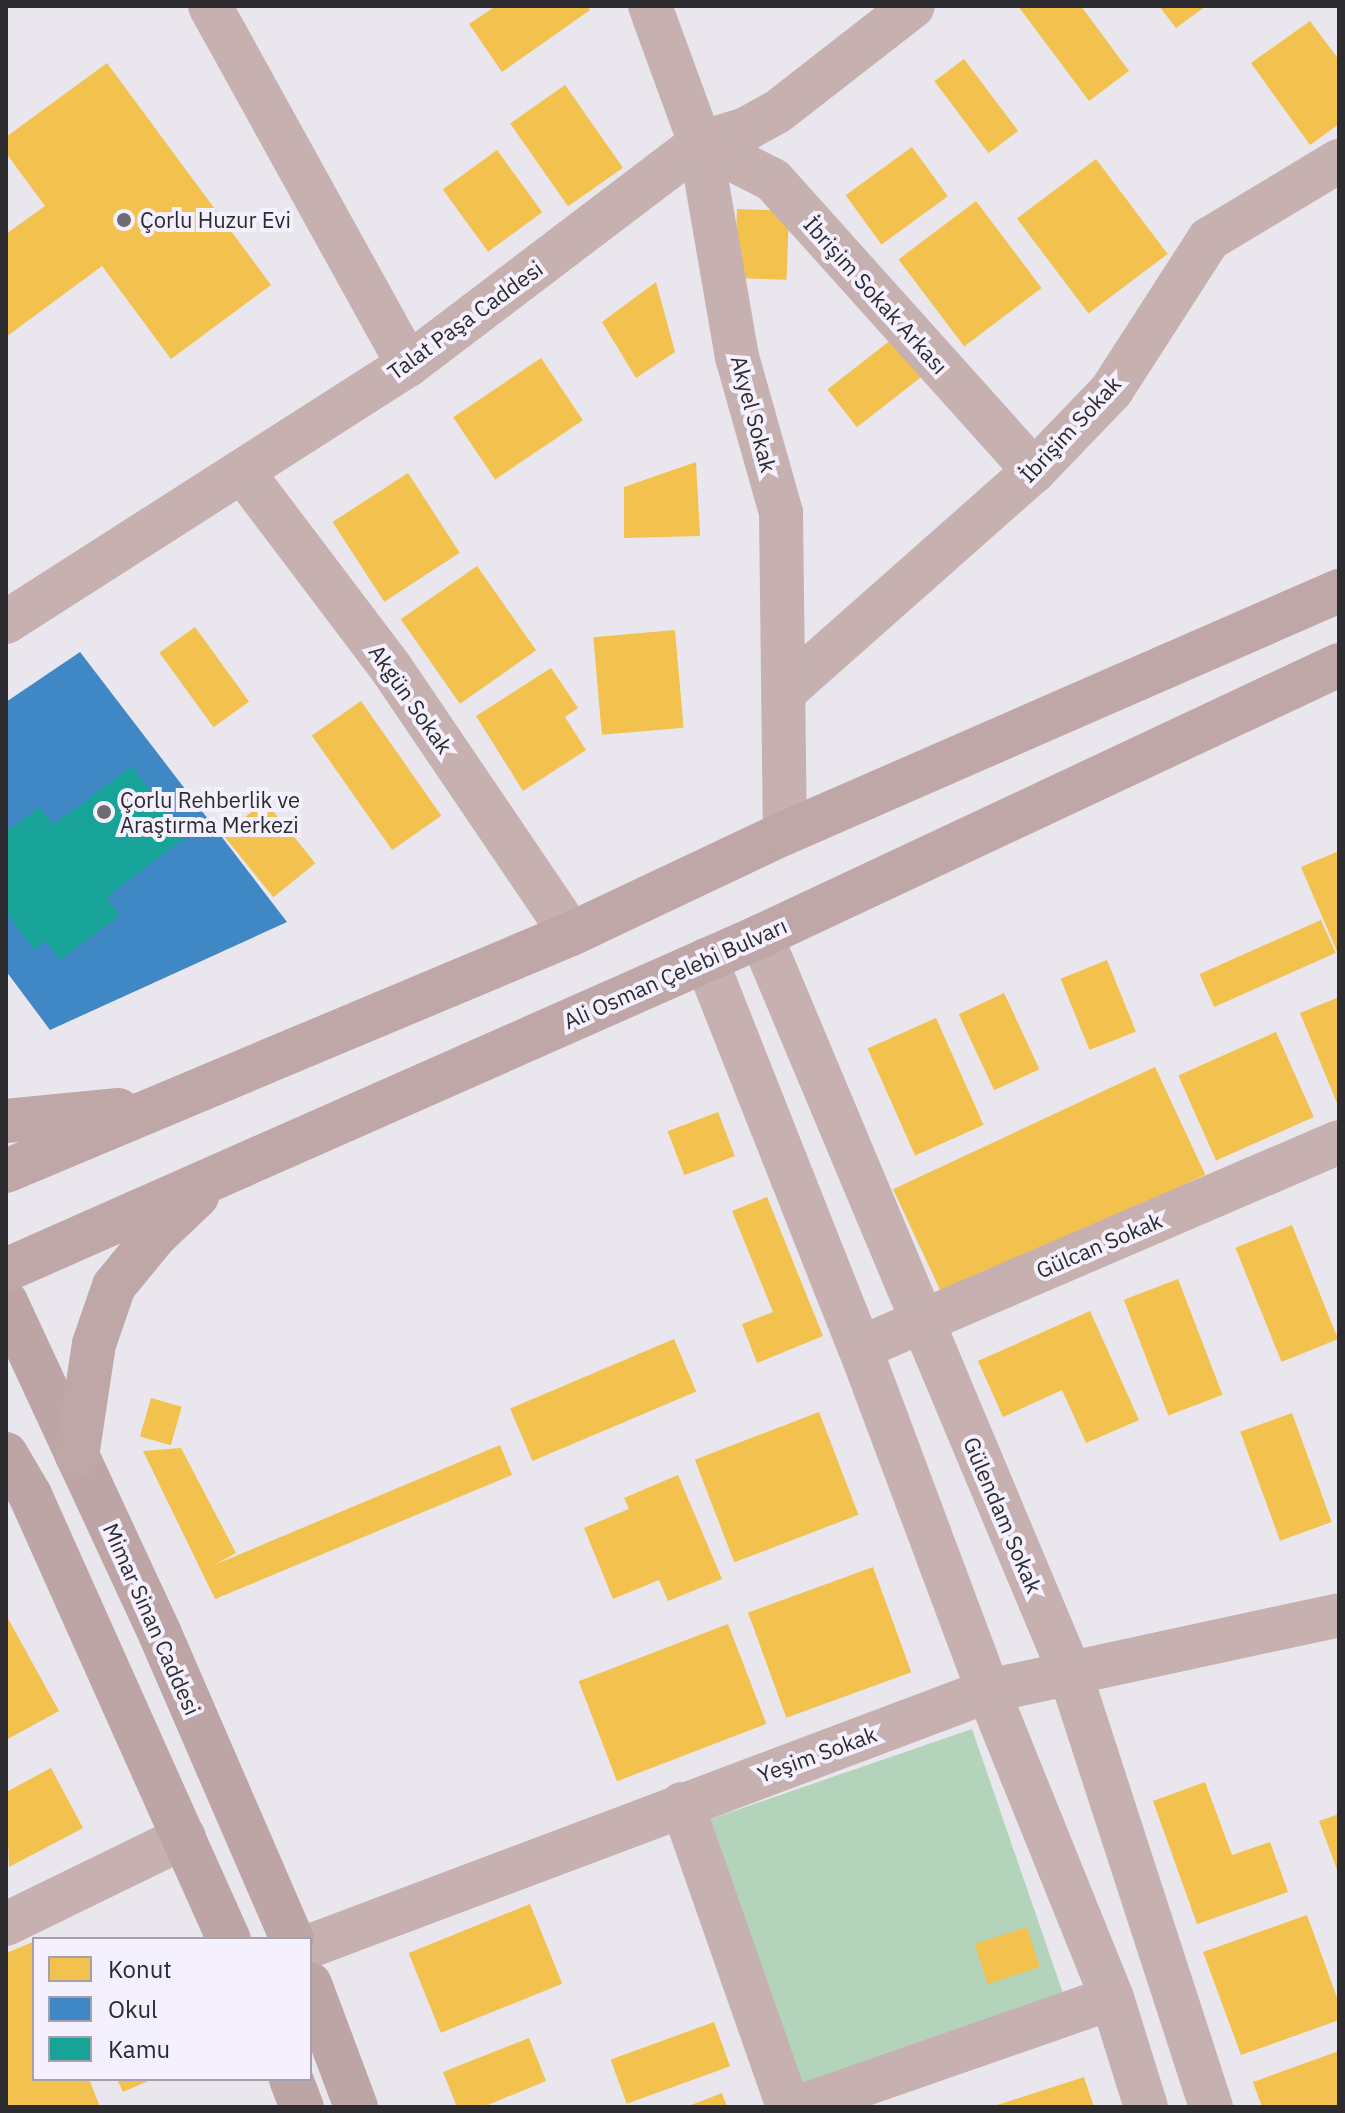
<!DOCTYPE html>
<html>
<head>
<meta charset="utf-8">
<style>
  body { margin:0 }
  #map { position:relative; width:1345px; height:2113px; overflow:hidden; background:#e9e6ee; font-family:"IBM Plex Sans",sans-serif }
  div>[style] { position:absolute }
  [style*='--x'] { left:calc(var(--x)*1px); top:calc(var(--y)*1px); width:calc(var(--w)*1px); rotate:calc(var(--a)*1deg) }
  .green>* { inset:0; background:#b3d4bb; transform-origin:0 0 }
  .homes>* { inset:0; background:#f2c14e; transform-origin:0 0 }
  .schools>* { inset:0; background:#3f88c5 }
  .public>* { inset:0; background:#17a398 }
  .minor>* { height:44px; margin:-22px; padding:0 22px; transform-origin:22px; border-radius:22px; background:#c6b0b0 }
  .tertiary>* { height:44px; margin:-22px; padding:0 22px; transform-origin:22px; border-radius:22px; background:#c6b0b0 }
  .secondary>* { height:44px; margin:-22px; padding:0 22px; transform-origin:22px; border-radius:22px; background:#bea5a5 }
  .primary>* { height:44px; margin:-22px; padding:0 22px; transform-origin:22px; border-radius:22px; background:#bfa7a8 }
  .dots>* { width:22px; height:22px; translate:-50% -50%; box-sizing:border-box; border:4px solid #f5f0fe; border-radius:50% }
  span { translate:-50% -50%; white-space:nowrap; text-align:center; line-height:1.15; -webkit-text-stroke:8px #f5f0fe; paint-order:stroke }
  .poi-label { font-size:22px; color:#2c2b30 }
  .left { translate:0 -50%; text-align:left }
  .street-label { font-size:22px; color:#2c2b30 }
  .frame { position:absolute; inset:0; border:8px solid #2c2b30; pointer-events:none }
  .legend { position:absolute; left:32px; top:1937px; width:280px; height:144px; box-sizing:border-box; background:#f5f0fe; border:2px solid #a5a1ac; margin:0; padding:10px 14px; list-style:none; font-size:24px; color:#2c2b30 }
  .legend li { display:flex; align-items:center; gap:16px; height:40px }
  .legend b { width:40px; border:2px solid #a5a1ac }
</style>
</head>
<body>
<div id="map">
  <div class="green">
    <div style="left:972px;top:1729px;width:288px;height:291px;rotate:71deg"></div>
  </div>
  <div class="homes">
    <div style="clip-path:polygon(496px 6px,587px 6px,590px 10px,502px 72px,469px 24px)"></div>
    <div style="clip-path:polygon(1018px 6px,1081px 6px,1129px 71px,1089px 101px)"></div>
    <div style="clip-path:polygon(1159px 6px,1206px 6px,1176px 28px)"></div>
    <div style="clip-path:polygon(1310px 21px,1339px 60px,1339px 124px,1310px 145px,1251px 63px)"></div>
    <div style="left:964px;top:59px;width:90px;height:37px;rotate:53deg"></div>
    <div style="clip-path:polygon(107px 63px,271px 285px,171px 359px,102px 266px,6px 337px,6px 234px,45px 206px,6px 153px,6px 137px)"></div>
    <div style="left:565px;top:85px;width:101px;height:67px;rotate:55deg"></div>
    <div style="left:912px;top:147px;width:61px;height:82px;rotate:54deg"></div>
    <div style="left:497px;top:150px;width:77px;height:67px;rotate:54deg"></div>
    <div style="left:1096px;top:159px;width:119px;height:99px;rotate:53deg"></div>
    <div style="left:976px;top:201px;width:109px;height:97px;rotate:53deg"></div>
    <div style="left:737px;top:209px;width:52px;height:69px;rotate:2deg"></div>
    <div style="clip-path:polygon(656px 282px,675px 352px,636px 378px,602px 322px)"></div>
    <div style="left:892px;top:339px;width:48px;height:82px;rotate:52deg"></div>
    <div style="left:541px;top:358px;width:75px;height:106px;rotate:56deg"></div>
    <div style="clip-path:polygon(696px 462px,700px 536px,624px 538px,624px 487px)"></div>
    <div style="left:408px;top:473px;width:95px;height:90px;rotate:57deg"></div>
    <div style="left:477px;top:566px;width:103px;height:93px;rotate:55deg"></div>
    <div style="left:195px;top:627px;width:92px;height:44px;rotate:54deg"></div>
    <div style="left:675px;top:630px;width:98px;height:82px;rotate:85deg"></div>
    <div style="clip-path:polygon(551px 668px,578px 708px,565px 717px,586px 750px,523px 791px,476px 716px)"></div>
    <div style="left:361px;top:701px;width:140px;height:60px;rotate:55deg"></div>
    <div style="left:265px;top:801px;width:80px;height:54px;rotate:51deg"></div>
    <div style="clip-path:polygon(1339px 851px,1339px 956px,1301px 867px)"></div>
    <div style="left:1321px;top:920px;width:36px;height:133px;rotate:66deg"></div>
    <div style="left:1107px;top:960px;width:77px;height:50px;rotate:68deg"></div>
    <div style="left:1004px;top:993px;width:84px;height:50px;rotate:65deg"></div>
    <div style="clip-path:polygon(1339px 997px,1339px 1108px,1300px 1013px)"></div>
    <div style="left:936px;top:1018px;width:117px;height:75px;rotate:66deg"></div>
    <div style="left:1276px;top:1032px;width:93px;height:107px;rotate:66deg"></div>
    <div style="left:1155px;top:1067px;width:119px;height:289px;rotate:65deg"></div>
    <div style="left:718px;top:1112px;width:47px;height:54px;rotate:69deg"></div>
    <div style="clip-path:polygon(767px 1197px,823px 1336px,757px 1363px,742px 1324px,773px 1312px,732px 1211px)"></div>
    <div style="left:1292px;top:1225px;width:123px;height:61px;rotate:68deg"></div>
    <div style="left:1178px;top:1279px;width:124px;height:58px;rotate:69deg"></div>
    <div style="clip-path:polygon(1090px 1311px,1139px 1420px,1086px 1443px,1062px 1390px,1003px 1417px,978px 1361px)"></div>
    <div style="left:674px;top:1339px;width:57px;height:178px;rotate:67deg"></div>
    <div style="left:151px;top:1398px;width:32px;height:40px;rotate:16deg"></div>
    <div style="left:819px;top:1412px;width:110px;height:133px;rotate:69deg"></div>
    <div style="left:1292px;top:1413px;width:116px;height:55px;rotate:70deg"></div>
    <div style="clip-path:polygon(500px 1445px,512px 1475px,215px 1599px,143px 1451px,181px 1448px,236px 1553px,214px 1565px)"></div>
    <div style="clip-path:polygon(678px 1475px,722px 1579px,668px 1601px,659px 1580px,613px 1599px,584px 1528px,629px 1509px,624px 1498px)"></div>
    <div style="left:873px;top:1567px;width:112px;height:133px;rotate:70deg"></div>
    <div style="clip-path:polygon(6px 1615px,59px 1711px,6px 1740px)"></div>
    <div style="left:728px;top:1624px;width:107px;height:160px;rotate:69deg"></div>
    <div style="clip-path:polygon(51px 1768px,83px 1828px,9px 1867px,6px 1792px)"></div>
    <div style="clip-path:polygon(1205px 1782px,1232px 1855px,1270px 1842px,1288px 1892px,1197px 1924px,1153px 1801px)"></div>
    <div style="clip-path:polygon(1339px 1814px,1339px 1875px,1319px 1821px)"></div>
    <div style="left:530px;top:1904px;width:86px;height:131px;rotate:68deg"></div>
    <div style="clip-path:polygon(1307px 1915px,1339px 2003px,1339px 2020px,1241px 2055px,1203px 1952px)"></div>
    <div style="left:1027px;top:1927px;width:42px;height:55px;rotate:72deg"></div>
    <div style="clip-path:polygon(33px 1942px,34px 2079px,89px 2079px,100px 2107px,6px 2107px,6px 1953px)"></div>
    <div style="left:714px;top:2022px;width:47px;height:110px;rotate:70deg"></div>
    <div style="clip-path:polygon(529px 2038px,546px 2081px,483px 2107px,457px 2107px,443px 2072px)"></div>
    <div style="clip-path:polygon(1339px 2051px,1339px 2107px,1262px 2107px,1253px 2082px)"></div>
    <div style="clip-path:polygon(1084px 2077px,1094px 2107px,994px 2107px,994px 2106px)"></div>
    <div style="clip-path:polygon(117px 2079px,153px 2079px,123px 2092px)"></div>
    <div style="clip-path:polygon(722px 2093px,727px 2107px,686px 2107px)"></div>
  </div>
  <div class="schools">
    <div style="clip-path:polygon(80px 652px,287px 922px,50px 1030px,6px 971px,6px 702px)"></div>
  </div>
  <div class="public">
    <div style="clip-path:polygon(132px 766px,185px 838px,106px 897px,120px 915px,60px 960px,46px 941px,34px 950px,6px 912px,6px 832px,40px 807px,53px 825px)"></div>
  </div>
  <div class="minor">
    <div style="--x:210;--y:6;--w:410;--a:61.1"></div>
    <div style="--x:700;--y:143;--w:82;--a:26.9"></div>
    <div style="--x:773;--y:180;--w:391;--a:48.1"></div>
    <div style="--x:242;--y:471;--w:247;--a:52.9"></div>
    <div style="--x:391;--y:668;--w:321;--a:55.9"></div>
    <div style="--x:784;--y:692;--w:334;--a:-41.5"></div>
    <div style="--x:1034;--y:471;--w:111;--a:-46.1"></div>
    <div style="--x:1111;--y:391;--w:181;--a:-57.2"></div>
    <div style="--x:1209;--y:239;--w:152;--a:-31"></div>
    <div style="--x:761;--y:936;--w:799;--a:67.25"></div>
    <div style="--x:1070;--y:1673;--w:456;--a:72"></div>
    <div style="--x:706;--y:960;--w:417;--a:68.4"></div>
    <div style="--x:860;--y:1348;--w:366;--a:69.5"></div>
    <div style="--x:988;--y:1691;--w:331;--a:68"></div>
    <div style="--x:1112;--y:1998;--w:114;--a:72.7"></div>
    <div style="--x:860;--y:1348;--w:521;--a:-23.27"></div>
    <div style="--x:682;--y:1804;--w:321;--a:70.7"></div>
    <div style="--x:6;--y:1924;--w:198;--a:-26"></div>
    <div style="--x:310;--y:1946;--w:724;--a:-20.61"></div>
    <div style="--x:988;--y:1691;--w:359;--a:-12.2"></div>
    <div style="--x:799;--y:2107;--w:331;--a:-19.2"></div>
  </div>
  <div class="tertiary">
    <div style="--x:650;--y:6;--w:146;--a:69.9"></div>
    <div style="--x:700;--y:143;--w:217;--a:80.2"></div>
    <div style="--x:737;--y:357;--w:162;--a:74.2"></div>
    <div style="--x:781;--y:513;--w:320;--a:89.3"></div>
    <div style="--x:6;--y:622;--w:477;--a:-32.6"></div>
    <div style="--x:408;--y:365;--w:367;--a:-37.2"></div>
    <div style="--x:700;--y:143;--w:48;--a:-16.9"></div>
    <div style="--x:746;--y:129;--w:35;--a:-29"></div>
    <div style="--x:777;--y:112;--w:172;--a:-37.9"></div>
  </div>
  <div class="secondary">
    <div style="--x:6;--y:1302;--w:366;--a:65.1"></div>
    <div style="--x:160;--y:1634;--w:332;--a:66.6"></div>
    <div style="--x:6;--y:1454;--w:48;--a:59.7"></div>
    <div style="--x:30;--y:1495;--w:487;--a:65.9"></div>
    <div style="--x:310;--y:1984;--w:131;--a:69.5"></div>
    <div style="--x:291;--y:2079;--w:30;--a:69"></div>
  </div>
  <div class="primary">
    <div style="--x:6;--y:1121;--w:113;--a:-5.6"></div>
    <div style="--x:6;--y:1171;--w:613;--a:-22.76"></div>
    <div style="--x:571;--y:934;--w:237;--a:-25.3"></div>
    <div style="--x:785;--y:833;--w:605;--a:-23.6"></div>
    <div style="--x:6;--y:1270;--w:826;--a:-23.86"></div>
    <div style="--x:761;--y:936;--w:638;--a:-25.12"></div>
    <div style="--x:77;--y:1456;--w:113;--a:-81.4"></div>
    <div style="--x:94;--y:1344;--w:61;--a:-71"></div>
    <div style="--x:114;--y:1286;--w:65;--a:-50.6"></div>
    <div style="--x:155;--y:1236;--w:58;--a:-43.6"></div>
  </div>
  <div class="dots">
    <div style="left:124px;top:220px;background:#6e6c72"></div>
    <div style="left:104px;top:812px;background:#6e6c72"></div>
  </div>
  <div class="poi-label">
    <span class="left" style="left:140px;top:220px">Çorlu Huzur Evi</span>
    <span class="left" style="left:120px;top:812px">Çorlu Rehberlik ve<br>Araştırma Merkezi</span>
  </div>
  <div class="street-label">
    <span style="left:876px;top:295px;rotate:48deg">İbrişim Sokak Arkası</span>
    <span style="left:465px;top:320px;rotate:-36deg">Talat Paşa Caddesi</span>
    <span style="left:754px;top:414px;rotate:75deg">Akyel Sokak</span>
    <span style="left:1070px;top:429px;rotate:-47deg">İbrişim Sokak</span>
    <span style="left:411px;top:699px;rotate:55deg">Akgün Sokak</span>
    <span style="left:675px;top:973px;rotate:-24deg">Ali Osman Çelebi Bulvarı</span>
    <span style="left:1099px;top:1245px;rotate:-23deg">Gülcan Sokak</span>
    <span style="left:1003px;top:1515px;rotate:67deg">Gülendam Sokak</span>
    <span style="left:152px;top:1619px;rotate:66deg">Mimar Sinan Caddesi</span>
    <span style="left:817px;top:1754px;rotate:-20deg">Yeşim Sokak</span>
  </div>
  <div class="frame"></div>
  <ul class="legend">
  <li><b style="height:22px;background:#f2c14e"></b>Konut</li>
  <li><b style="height:22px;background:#3f88c5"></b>Okul</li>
  <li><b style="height:22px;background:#17a398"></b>Kamu</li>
  </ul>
</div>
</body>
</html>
